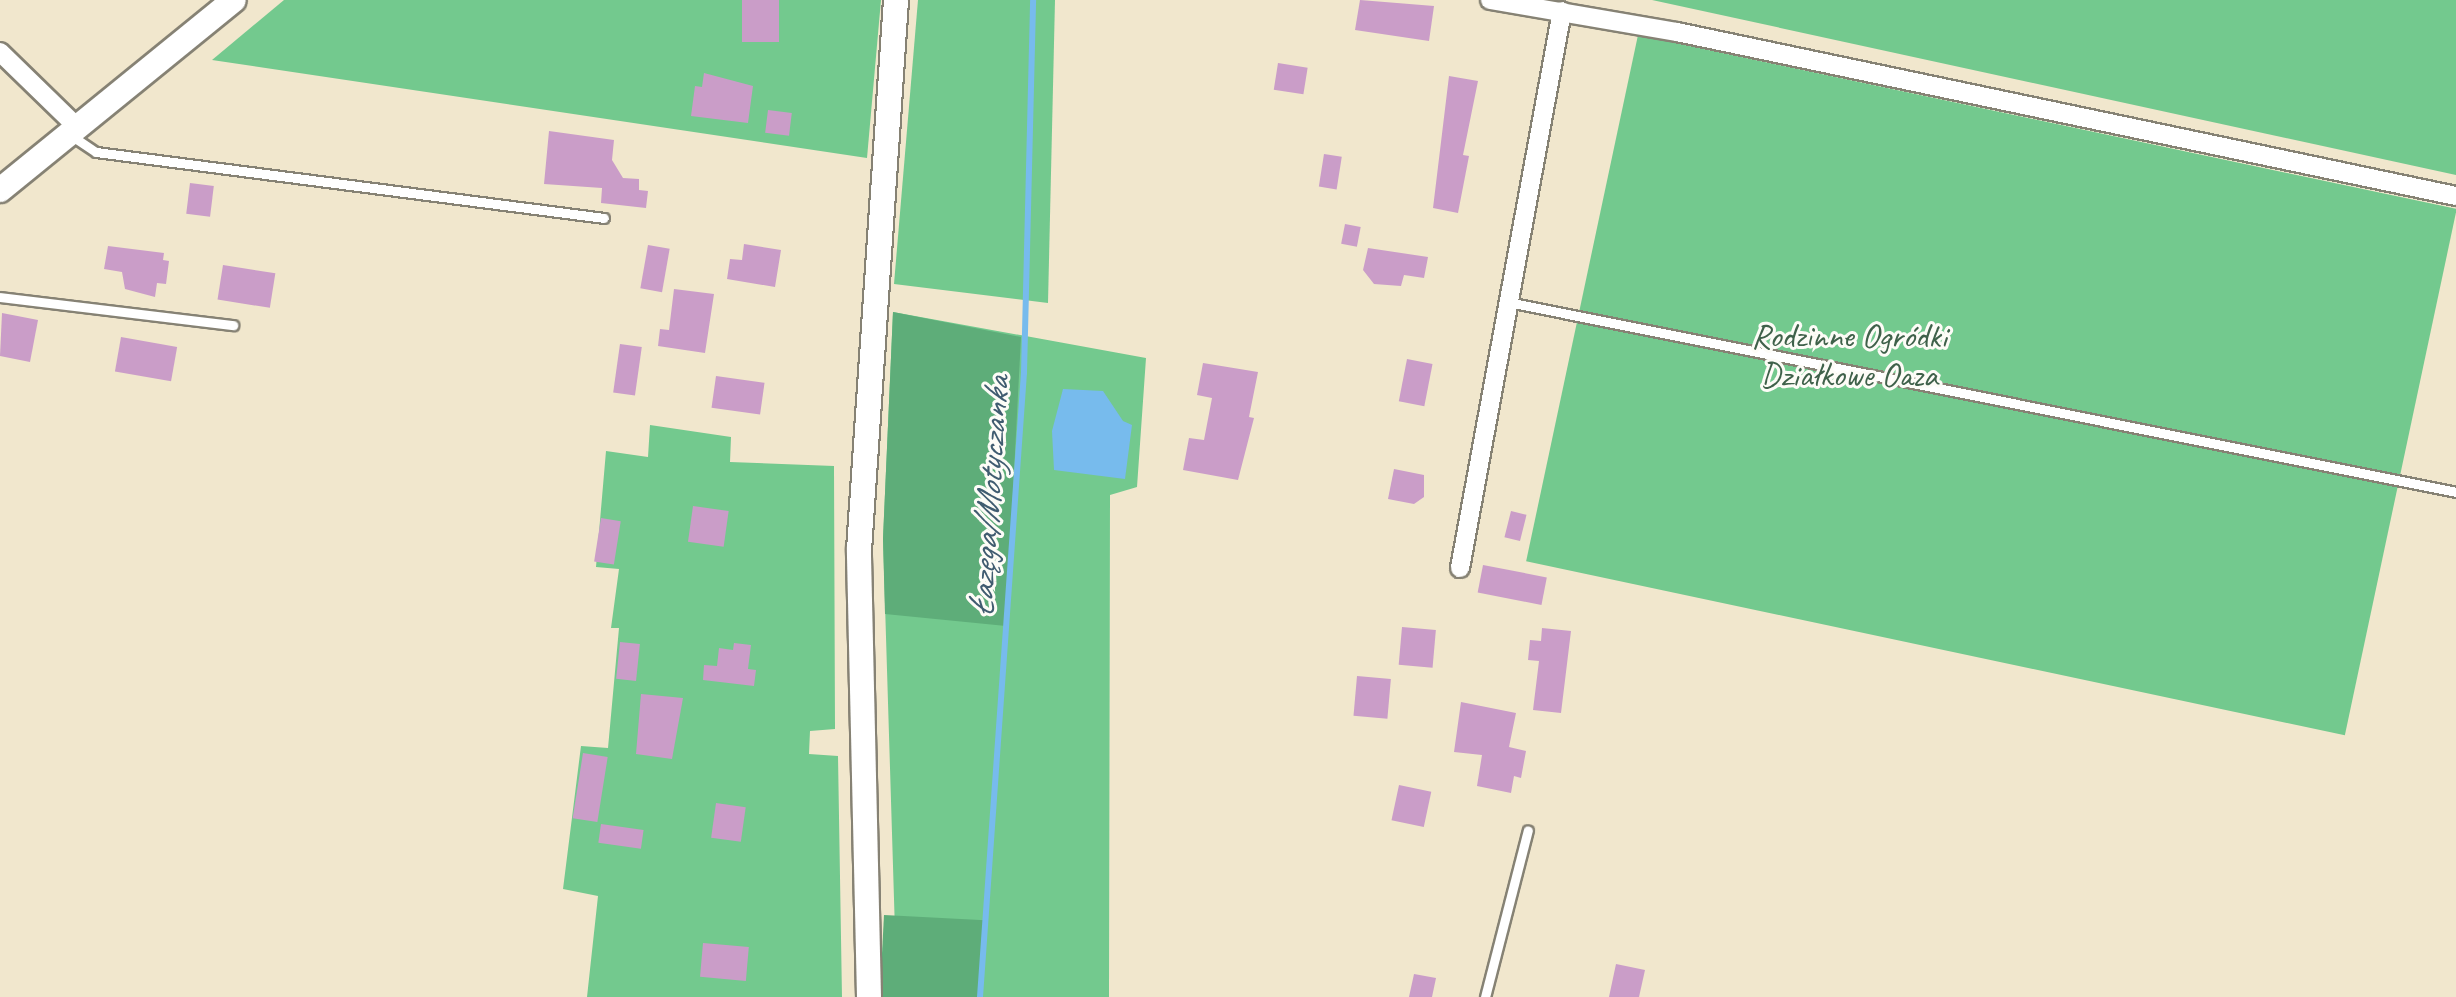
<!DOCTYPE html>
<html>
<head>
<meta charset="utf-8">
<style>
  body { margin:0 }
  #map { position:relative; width:2456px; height:997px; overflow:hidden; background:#f1e7cd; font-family:Caveat,sans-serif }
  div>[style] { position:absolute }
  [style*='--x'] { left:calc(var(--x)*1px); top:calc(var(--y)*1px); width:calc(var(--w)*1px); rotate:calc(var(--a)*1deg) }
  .green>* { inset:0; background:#73c98e; transform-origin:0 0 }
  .forest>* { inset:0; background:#5ead79; transform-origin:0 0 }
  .water>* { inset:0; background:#77bbed }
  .stream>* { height:6px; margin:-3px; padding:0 3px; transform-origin:3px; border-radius:3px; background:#77bbed }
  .building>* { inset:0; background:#ca9dc8; transform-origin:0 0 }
  .roads { filter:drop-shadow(2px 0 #868274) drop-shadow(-2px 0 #868274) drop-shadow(0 2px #868274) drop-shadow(0 -2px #868274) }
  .lane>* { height:9px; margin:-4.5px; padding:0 4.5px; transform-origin:4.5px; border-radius:4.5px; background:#fff }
  .street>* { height:18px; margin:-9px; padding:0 9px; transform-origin:9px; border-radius:9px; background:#fff }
  .secondary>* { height:24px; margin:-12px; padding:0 12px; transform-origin:12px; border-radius:12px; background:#fff }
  span { translate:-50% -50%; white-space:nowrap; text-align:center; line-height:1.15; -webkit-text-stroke:6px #fdfcf7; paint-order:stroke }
  .park-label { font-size:34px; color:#3f614a }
  .water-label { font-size:36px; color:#405c70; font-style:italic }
</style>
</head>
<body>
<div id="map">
  <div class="green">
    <div style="clip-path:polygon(284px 0,881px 0,867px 158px,212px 60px)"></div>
    <div style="clip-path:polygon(918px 0,1055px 0,1048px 303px,894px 284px)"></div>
    <div style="clip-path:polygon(1652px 0,2456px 0,2456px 175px)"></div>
    <div style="left:1638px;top:35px;width:837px;height:538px;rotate:12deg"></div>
    <div style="clip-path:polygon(893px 312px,1146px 358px,1137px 487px,1110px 495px,1109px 997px,897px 997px,883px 539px)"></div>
    <div style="clip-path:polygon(650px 425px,731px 437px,730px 462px,834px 466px,835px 729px,810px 731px,809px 754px,838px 756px,842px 997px,587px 997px,598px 896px,563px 889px,581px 746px,608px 748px,619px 628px,611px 628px,619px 569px,596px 567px,606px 451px,648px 457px)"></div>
  </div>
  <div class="forest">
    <div style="clip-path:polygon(893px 312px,1021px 337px,1006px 626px,885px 614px,883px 539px)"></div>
    <div style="left:884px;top:915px;width:101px;height:82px;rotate:3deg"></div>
  </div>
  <div class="water">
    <div style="clip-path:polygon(1063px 389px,1103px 391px,1123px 421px,1132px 425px,1125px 479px,1054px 470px,1052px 431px)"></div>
  </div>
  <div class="stream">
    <div style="--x:980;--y:997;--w:626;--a:-85.97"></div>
    <div style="--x:1024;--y:373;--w:373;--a:-88.6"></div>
  </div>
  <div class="building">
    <div style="left:742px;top:0;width:37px;height:42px"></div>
    <div style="clip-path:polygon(1360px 0,1434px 6px,1429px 41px,1355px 30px)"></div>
    <div style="left:1278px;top:63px;width:30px;height:27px;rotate:9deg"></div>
    <div style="clip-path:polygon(704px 73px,753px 86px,748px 123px,691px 116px,695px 86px,702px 87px)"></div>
    <div style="clip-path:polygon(1449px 76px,1478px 81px,1463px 155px,1469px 156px,1458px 213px,1433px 208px)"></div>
    <div style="left:768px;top:110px;width:24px;height:23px;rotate:7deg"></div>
    <div style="clip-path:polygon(549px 131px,614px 140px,612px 160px,623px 178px,639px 179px,639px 190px,648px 191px,646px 208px,601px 203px,602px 188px,544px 184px)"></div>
    <div style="left:1324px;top:154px;width:18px;height:33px;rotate:9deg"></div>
    <div style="left:190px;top:183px;width:24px;height:31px;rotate:7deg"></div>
    <div style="left:1345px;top:224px;width:16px;height:20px;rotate:11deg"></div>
    <div style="clip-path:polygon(744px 244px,781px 250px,775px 287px,727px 279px,730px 259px,742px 260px)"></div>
    <div style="left:648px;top:245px;width:22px;height:44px;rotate:10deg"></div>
    <div style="clip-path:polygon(108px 246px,164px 253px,163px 260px,169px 261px,166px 284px,157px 283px,155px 297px,125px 289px,122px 272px,104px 269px)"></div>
    <div style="clip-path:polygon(1368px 248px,1428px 257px,1424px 278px,1404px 275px,1401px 286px,1374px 284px,1363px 270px)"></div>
    <div style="left:223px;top:265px;width:53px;height:35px;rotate:9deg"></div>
    <div style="clip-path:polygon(674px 289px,714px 294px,705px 353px,658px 346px,660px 329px,669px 330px)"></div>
    <div style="clip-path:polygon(2px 313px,38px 320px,30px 362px,0 356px)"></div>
    <div style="left:121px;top:337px;width:57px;height:35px;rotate:10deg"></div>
    <div style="left:620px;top:344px;width:22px;height:49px;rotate:8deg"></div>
    <div style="left:1407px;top:359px;width:26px;height:43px;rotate:11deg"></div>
    <div style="clip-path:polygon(1203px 363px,1258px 372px,1249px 417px,1254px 418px,1238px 480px,1183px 470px,1189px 438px,1204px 440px,1212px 398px,1197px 395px)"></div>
    <div style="left:716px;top:376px;width:49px;height:32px;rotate:8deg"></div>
    <div style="clip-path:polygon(1394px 469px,1424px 475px,1424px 497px,1414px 504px,1388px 499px)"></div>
    <div style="left:693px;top:506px;width:36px;height:36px;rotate:8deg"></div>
    <div style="left:1511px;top:511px;width:16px;height:27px;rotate:14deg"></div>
    <div style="left:601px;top:518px;width:20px;height:44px;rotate:9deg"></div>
    <div style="left:1483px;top:565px;width:65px;height:28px;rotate:11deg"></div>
    <div style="left:1402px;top:627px;width:34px;height:38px;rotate:5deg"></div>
    <div style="clip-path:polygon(1542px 628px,1571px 631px,1561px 713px,1533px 710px,1539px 661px,1528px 660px,1530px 640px,1541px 641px)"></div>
    <div style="left:620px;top:642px;width:20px;height:37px;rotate:6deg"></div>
    <div style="clip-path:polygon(734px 643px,751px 645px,748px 669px,756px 670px,754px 686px,703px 680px,704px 665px,717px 666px,719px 648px,733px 650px)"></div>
    <div style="left:1357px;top:676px;width:34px;height:40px;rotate:5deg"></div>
    <div style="clip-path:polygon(641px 694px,683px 698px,672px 759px,636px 754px)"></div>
    <div style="clip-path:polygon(1461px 702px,1516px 713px,1509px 747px,1526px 751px,1521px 778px,1514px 776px,1511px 793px,1477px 786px,1482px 755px,1454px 752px)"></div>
    <div style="left:583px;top:753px;width:25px;height:66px;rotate:9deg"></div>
    <div style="left:1399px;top:785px;width:33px;height:36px;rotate:12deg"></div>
    <div style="left:716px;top:803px;width:30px;height:35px;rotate:8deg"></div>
    <div style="left:601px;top:824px;width:43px;height:19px;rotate:8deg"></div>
    <div style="left:703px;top:943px;width:46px;height:34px;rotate:5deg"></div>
    <div style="clip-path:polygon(1616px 964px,1645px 970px,1639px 997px,1609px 997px)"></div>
    <div style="clip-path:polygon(1414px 974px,1436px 978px,1432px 997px,1409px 997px)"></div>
  </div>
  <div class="roads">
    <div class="lane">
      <div style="--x:69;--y:134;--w:32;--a:34"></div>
      <div style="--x:96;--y:152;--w:512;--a:7.4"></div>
      <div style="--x:0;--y:297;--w:235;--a:6.9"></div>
      <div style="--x:1508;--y:302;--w:967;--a:11.33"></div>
      <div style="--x:1485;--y:997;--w:172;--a:-75.6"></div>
    </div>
    <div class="street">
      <div style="--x:1490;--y:0;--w:190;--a:9.7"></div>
      <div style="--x:1677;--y:32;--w:796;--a:11.89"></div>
      <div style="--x:0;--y:52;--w:107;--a:44.2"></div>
      <div style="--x:1460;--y:568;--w:566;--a:-79.62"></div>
    </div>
    <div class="secondary">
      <div style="--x:0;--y:190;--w:301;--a:-39.1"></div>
      <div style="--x:869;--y:997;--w:447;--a:-91.3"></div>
      <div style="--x:859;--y:550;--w:551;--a:-86.15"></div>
    </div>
  </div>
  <div class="park-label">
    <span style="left:1849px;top:355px">Rodzinne Ogródki<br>Działkowe Oaza</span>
  </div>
  <div class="water-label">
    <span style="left:989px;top:497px;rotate:-86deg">Łazęga/Motyczanka</span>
  </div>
</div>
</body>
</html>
